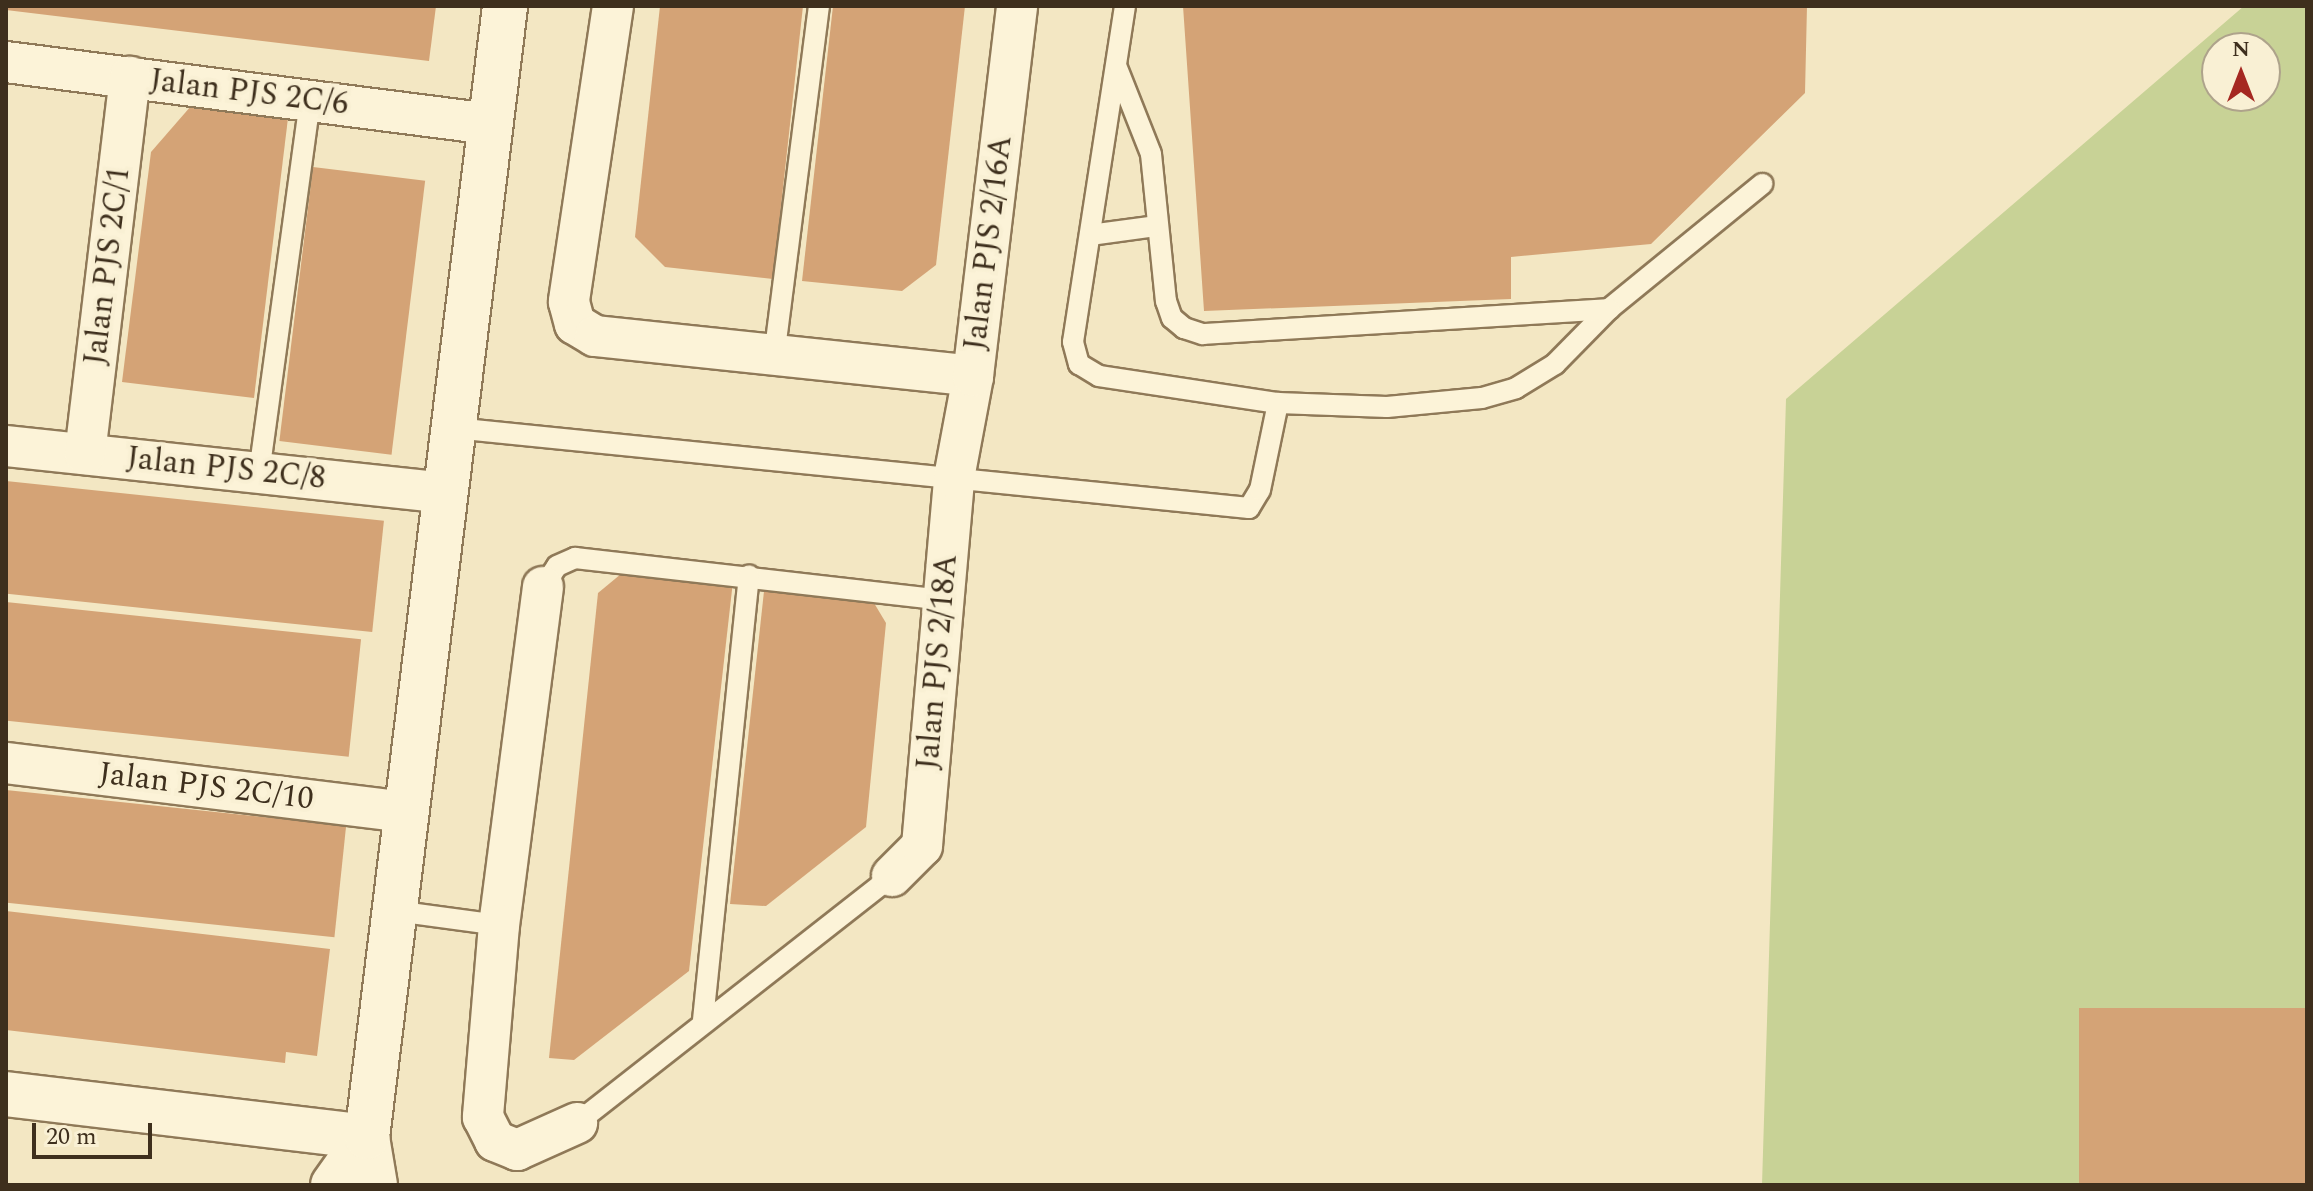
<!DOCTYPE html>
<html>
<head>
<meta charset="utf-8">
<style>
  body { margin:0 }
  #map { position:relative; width:2313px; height:1191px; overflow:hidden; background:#f3e7c3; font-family:Spectral,serif }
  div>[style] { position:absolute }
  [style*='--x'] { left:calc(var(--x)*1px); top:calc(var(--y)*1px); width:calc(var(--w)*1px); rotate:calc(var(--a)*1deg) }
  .green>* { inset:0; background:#c8d296 }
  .building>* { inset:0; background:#d4a376; transform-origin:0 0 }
  .roads { filter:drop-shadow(2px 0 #8f7958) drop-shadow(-2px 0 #8f7958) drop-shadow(0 2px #8f7958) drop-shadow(0 -2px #8f7958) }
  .lane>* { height:20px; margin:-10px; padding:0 10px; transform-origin:10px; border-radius:10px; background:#fcf3d8 }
  .street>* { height:40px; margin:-20px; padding:0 20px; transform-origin:20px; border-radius:20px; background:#fcf3d8 }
  .secondary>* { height:44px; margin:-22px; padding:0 22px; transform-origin:22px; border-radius:22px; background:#fcf3d8 }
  span { translate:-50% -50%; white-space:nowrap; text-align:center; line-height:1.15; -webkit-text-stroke:8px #f9f0d4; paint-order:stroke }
  .street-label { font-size:32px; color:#3e2f1d }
  .frame { position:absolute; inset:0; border:8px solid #3e2f1d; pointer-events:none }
  .north { position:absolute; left:2201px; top:32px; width:80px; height:80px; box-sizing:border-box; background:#f9f0d4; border:2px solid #aea38b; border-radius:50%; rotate:0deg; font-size:22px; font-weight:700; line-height:32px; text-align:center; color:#3e2f1d }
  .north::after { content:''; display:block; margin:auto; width:28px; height:36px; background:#a52821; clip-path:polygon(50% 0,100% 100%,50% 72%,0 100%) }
  .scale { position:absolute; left:32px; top:1123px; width:120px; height:36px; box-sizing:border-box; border:4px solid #3e2f1d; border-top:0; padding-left:10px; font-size:24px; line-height:28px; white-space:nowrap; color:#3e2f1d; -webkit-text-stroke:6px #f9f0d4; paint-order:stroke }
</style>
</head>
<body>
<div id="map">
  <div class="green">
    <div style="clip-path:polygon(evenodd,2244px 6px,2307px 6px,2307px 1185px,1762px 1185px,1786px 399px,2244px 6px,2217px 48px,2265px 48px,2265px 96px,2217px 96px,2217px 48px)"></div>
  </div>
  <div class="building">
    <div style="clip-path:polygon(6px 6px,436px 6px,429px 61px,6px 10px)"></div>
    <div style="clip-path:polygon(660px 6px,803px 6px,773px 279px,665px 267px,635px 237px)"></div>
    <div style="clip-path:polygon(833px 6px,965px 6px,936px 265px,902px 291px,802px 281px)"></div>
    <div style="clip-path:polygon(1183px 6px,1807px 6px,1805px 93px,1651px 244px,1511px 257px,1511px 299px,1204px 311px)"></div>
    <div style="clip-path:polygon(191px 106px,288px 118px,254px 398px,122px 382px,151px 152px)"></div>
    <div style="left:313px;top:167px;width:113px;height:276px;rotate:7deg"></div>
    <div style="left:6px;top:481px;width:380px;height:112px;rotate:6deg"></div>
    <div style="clip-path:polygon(627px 569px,733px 581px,689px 971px,574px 1060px,549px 1058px,598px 593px)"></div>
    <div style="clip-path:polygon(765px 582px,868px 593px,886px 623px,866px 827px,766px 906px,730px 904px)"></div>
    <div style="left:6px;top:602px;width:357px;height:118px;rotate:6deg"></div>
    <div style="left:6px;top:790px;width:342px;height:112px;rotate:6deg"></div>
    <div style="clip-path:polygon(6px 911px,330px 949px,317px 1056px,286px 1052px,285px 1063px,6px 1030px)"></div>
    <div style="left:2079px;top:1008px;width:228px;height:177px"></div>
  </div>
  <div class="roads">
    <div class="lane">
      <div style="--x:1125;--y:6;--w:340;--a:98.8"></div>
      <div style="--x:1073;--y:342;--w:23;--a:75"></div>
      <div style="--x:1079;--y:364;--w:23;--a:31"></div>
      <div style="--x:1099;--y:376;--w:181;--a:8.6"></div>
      <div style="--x:1278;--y:403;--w:109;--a:2.1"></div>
      <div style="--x:1387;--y:407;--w:95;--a:-5.4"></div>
      <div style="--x:1482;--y:398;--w:35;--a:-16"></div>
      <div style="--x:1516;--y:388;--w:46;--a:-31.6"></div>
      <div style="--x:1555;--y:364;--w:77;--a:-45.5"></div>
      <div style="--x:1609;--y:309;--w:198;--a:-39.2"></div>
      <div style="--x:1117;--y:68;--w:92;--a:68.4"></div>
      <div style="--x:1151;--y:154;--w:148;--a:84.2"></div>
      <div style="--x:1166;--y:301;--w:18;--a:71"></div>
      <div style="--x:1172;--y:318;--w:16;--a:40"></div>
      <div style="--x:1184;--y:328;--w:20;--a:18"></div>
      <div style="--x:1203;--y:334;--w:407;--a:-3.5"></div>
      <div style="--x:1090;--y:235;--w:68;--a:-7.7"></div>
      <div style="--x:774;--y:357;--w:354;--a:-82.7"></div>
      <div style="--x:454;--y:428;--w:799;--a:5.75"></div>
      <div style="--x:1249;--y:508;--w:21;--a:-59"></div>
      <div style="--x:1260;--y:490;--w:89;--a:-78.3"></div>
      <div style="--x:259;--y:473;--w:375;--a:-82.2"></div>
      <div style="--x:543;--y:587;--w:25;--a:-56"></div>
      <div style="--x:557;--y:566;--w:20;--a:-24"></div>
      <div style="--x:575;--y:558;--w:370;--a:6.5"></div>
      <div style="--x:395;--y:911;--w:105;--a:7.7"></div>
      <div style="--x:703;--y:1020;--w:447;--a:-84.1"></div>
      <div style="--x:577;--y:1123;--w:400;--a:-38.1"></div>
    </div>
    <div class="street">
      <div style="--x:613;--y:6;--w:299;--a:98.5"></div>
      <div style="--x:569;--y:302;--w:23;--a:75"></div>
      <div style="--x:575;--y:324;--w:23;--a:31"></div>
      <div style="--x:595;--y:336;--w:380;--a:6"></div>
      <div style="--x:6;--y:62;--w:489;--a:7.3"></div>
      <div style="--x:6;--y:446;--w:443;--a:6.1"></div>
      <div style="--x:85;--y:454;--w:380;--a:-83.2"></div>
      <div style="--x:543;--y:587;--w:341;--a:97.4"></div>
      <div style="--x:499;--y:925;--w:193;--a:94.8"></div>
      <div style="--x:483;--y:1117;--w:27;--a:63"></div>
      <div style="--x:495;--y:1141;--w:24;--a:22"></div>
      <div style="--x:517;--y:1150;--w:66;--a:-24.2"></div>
      <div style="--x:6;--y:763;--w:402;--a:7"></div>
      <div style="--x:892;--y:876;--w:42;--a:-45"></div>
      <div style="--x:922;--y:846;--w:369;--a:-85"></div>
      <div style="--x:954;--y:478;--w:104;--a:-79.4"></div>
      <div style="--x:973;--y:376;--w:373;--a:-83.2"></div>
    </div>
    <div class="secondary">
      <div style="--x:6;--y:1094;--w:364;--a:6.8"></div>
      <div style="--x:333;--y:1185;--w:59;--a:-54.7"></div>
      <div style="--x:375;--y:1185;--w:49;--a:-99.5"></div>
      <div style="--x:367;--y:1137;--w:1139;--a:-83.04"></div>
    </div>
  </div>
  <div class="street-label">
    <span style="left:249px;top:93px;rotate:7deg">Jalan PJS 2C/6</span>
    <span style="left:989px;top:243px;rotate:-83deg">Jalan PJS 2/16A</span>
    <span style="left:108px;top:266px;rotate:-83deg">Jalan PJS 2C/1</span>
    <span style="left:226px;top:469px;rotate:6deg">Jalan PJS 2C/8</span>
    <span style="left:938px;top:662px;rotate:-85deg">Jalan PJS 2/18A</span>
    <span style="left:206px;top:787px;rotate:7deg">Jalan PJS 2C/10</span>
  </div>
  <div class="frame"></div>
  <div class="north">N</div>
  <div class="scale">20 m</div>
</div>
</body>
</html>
